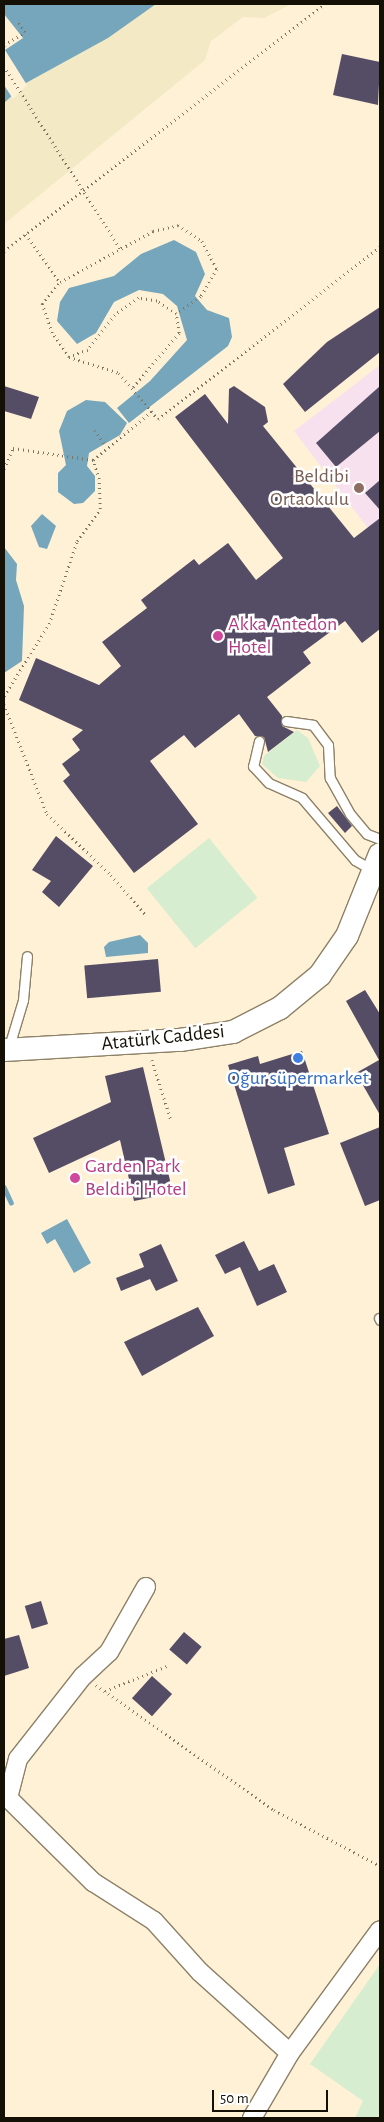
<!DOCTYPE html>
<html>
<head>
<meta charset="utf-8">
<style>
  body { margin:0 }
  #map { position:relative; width:384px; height:2122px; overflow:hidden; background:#fef1d5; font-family:"Alegreya Sans",sans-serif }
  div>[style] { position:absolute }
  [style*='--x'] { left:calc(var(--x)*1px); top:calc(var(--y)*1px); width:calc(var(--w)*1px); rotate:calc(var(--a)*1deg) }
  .education>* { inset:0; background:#f7e1ef }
  .green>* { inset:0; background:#d6edcf; transform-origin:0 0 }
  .sand>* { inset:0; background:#f3e9c4 }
  .water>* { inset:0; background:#75a6bb }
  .pier>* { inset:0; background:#fef1d5 }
  .stream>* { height:4.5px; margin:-2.25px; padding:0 2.25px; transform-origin:2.25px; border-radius:2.25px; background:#75a6bb }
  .building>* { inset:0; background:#554d65; transform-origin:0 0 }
  .path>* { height:2.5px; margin-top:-1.25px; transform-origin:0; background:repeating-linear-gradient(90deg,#7e7663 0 1px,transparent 0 5px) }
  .roads { filter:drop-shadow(1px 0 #8d8168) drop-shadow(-1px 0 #8d8168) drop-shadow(0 1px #8d8168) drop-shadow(0 -1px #8d8168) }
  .service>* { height:9px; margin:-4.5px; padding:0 4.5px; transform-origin:4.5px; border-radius:4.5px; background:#fff }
  .minor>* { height:18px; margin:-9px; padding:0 9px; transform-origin:9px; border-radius:9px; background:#fff }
  .tertiary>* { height:22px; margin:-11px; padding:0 11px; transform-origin:11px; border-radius:11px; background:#fff }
  .dots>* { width:14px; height:14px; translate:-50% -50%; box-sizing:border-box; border:2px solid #fff; border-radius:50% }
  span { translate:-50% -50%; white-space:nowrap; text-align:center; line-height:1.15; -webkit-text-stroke:5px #fff; paint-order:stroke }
  .education-label { font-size:20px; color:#785e54 }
  .right { translate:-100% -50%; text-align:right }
  .hotel-label { font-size:20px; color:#b23c85 }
  .left { translate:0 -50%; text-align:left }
  .street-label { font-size:20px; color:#141006 }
  .shop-label { font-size:20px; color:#366cbe }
  .frame { position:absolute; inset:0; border:5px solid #141006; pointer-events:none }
  .scale { position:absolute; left:212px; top:2090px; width:116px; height:22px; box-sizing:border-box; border:2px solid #141006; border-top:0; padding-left:6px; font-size:15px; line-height:18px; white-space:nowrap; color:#141006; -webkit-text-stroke:4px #fff; paint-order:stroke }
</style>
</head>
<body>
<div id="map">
  <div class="education">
    <div style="clip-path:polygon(380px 365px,380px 544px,294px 431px)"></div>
  </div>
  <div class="green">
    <div style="clip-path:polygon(297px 730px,308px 738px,320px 766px,306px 782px,278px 778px,262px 764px,264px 756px)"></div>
    <div style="left:209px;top:838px;width:77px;height:80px;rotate:51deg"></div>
    <div style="clip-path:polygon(380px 1964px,380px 2118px,355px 2118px,363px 2101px,310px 2064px)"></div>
  </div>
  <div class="sand">
    <div style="clip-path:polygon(156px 4px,291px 4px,264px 18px,243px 17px,211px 41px,205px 60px,4px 224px,4px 103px,26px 83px,108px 38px)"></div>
  </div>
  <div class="water">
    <div style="clip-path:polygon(4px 4px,156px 4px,108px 38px,26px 83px,4px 103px)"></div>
    <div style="clip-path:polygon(174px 240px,196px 252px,205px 274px,195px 296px,207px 310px,229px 318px,232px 337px,228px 346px,129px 423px,117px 408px,150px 381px,187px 340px,177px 306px,163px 294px,139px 290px,114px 302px,96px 333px,77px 344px,57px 321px,60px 302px,69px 288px,114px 276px,141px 254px)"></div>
    <div style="clip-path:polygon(86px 400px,105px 402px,127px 423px,120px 435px,89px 453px,87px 466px,95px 476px,95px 491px,83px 503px,74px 504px,58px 492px,58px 473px,66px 465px,59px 431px,67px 411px)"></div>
    <div style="clip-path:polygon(42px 514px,56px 526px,47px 549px,39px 547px,31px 526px)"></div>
    <div style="clip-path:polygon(4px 547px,17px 564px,16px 580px,24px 606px,22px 661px,4px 673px)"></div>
    <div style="clip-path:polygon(140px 935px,148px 943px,148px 953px,106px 957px,104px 947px,109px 942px)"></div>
    <div style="clip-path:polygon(67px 1219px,91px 1263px,74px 1273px,55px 1239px,47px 1244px,41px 1233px)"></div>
  </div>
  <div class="pier">
    <div style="clip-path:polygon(4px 14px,23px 38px,5px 50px,27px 85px,13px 99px,4px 85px)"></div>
  </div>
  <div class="stream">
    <div style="--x:4;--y:1187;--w:17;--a:65"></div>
  </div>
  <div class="building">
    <div style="clip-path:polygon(342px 54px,380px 62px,378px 105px,333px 95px)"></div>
    <div style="clip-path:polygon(380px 307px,380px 352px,305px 412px,283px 384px,327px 342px)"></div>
    <div style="clip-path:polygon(4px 386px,39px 397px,31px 419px,4px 411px)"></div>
    <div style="clip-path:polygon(234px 386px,265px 407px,268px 422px,263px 426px,354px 538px,380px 518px,380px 629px,362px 643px,345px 621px,303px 652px,311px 663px,267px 697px,282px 716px,282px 726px,294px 732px,268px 752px,264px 737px,255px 736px,239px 714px,195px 748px,184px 735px,150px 761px,198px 824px,134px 873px,63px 781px,70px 775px,62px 764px,80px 750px,72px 739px,83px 730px,19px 700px,36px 658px,99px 685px,121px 666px,102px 642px,147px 608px,141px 600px,194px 559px,199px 565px,228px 543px,256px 580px,283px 558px,175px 417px,205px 394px,228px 424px,229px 389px)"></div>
    <div style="clip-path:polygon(380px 386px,380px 431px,336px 467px,316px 443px)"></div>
    <div style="clip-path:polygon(380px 480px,380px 510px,365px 493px)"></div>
    <div style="clip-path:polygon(337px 806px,352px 826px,345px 833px,328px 813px)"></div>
    <div style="clip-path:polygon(56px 836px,93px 866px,59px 907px,42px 892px,51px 881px,32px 870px)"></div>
    <div style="left:158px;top:959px;width:33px;height:74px;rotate:85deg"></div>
    <div style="clip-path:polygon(365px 990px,380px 1014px,380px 1115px,356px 1073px,379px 1060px,346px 1001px)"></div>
    <div style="clip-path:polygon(302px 1051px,329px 1134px,284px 1148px,295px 1185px,268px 1194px,228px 1065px,258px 1056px,260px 1064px)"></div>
    <div style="clip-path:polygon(143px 1067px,173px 1193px,134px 1201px,120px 1140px,49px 1173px,33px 1138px,111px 1102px,105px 1076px)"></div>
    <div style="clip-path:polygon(380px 1127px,380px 1200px,365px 1206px,340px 1143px)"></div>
    <div style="clip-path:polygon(244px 1241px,259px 1271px,274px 1264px,287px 1292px,257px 1306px,240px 1267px,225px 1274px,215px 1255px)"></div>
    <div style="clip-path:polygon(161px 1244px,178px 1281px,156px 1291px,150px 1279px,121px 1291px,116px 1278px,144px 1267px,139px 1254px)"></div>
    <div style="clip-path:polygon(198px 1307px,214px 1336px,142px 1376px,124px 1342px)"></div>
    <div style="left:41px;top:1601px;width:24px;height:17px;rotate:73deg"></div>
    <div style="left:184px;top:1632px;width:23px;height:23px;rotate:40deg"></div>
    <div style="clip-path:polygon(19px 1635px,29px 1668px,4px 1676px,4px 1639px)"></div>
    <div style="left:152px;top:1676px;width:27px;height:30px;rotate:42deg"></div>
  </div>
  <div class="path">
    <div style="--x:4;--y:45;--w:25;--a:-32"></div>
    <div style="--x:25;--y:32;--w:12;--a:-125"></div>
    <div style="--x:4;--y:66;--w:218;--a:57.5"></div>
    <div style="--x:26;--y:234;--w:59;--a:54.7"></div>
    <div style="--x:4;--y:251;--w:405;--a:-37.6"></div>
    <div style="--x:69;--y:357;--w:52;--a:17.7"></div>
    <div style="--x:119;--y:373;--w:60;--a:49.7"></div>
    <div style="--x:158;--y:419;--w:281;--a:-37.8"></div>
    <div style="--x:133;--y:387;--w:71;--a:-49.6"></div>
    <div style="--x:179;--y:333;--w:19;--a:-99"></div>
    <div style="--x:176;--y:314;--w:23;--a:-146"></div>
    <div style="--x:157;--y:301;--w:18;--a:-171"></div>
    <div style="--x:139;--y:298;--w:29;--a:145"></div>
    <div style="--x:115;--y:315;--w:44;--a:127.6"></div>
    <div style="--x:88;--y:350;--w:20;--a:160"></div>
    <div style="--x:69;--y:357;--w:29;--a:-125"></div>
    <div style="--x:52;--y:333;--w:31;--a:-109"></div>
    <div style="--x:42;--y:304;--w:28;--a:-51"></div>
    <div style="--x:60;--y:282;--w:106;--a:-28.7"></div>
    <div style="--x:153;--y:231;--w:26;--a:-13"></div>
    <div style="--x:178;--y:225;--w:29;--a:34"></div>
    <div style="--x:202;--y:241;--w:32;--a:62"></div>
    <div style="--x:217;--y:269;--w:32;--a:120"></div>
    <div style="--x:201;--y:297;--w:30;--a:146"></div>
    <div style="--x:95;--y:430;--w:18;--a:56"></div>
    <div style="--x:93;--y:460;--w:77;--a:-39.7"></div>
    <div style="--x:4;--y:469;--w:23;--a:-67"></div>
    <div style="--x:13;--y:448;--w:81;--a:8.5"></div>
    <div style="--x:4;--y:696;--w:85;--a:-58"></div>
    <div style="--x:49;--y:624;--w:88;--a:-71.4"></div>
    <div style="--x:77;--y:541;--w:39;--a:-54"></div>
    <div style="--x:100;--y:509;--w:30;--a:-92"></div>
    <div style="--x:99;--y:479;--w:20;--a:-108"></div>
    <div style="--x:4;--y:704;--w:118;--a:68.6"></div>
    <div style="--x:47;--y:814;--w:88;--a:43.6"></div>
    <div style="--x:111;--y:875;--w:52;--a:48.9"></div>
    <div style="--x:152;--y:1060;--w:63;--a:72.4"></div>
    <div style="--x:96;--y:1685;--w:218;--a:35.1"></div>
    <div style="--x:274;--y:1810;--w:120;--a:27.8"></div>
    <div style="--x:105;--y:1691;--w:69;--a:-22.1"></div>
  </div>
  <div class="roads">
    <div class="service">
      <div style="--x:286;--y:721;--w:27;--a:8"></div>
      <div style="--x:313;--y:725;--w:25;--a:53"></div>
      <div style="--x:328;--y:745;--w:33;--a:87"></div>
      <div style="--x:330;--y:778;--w:41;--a:60.9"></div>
      <div style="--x:350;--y:814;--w:26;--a:50"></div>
      <div style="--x:367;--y:834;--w:14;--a:21"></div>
      <div style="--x:259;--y:741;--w:26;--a:103"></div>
      <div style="--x:253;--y:766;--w:23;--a:47"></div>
      <div style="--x:269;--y:783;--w:36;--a:24"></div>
      <div style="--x:302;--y:798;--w:82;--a:49.5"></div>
      <div style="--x:355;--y:860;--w:20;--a:30"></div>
      <div style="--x:8;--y:1050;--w:52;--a:-73.3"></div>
      <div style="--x:23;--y:1000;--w:44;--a:-84.8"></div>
      <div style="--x:379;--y:1318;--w:2;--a:63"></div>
    </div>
    <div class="minor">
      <div style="--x:146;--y:1587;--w:75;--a:119.6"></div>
      <div style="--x:109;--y:1652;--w:35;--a:137"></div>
      <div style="--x:83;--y:1676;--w:105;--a:128.1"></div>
      <div style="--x:18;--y:1759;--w:40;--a:104.4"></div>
      <div style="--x:8;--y:1798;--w:120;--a:44.7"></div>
      <div style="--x:93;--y:1882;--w:72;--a:32.6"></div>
      <div style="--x:154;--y:1921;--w:69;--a:48"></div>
      <div style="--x:200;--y:1972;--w:121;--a:42"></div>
      <div style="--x:252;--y:2118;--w:75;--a:-59.7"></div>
      <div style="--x:290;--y:2053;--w:152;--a:-53.8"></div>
    </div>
    <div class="tertiary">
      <div style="--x:4;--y:1050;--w:176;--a:-3.3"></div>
      <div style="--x:180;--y:1040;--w:54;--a:-8.6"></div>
      <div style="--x:233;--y:1032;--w:53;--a:-27.1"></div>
      <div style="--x:280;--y:1008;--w:52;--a:-39.5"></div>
      <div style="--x:320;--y:975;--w:47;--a:-55.3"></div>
      <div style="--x:347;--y:936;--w:88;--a:-68.1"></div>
    </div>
  </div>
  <div class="dots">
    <div style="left:359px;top:488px;background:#8d6e63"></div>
    <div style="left:218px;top:636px;background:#d1479c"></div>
    <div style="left:298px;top:1058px;background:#3f7fe0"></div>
    <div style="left:75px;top:1178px;background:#d1479c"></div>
  </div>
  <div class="education-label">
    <span class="right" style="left:349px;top:488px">Beldibi<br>Ortaokulu</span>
  </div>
  <div class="hotel-label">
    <span class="left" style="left:228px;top:636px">Akka Antedon<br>Hotel</span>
    <span class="left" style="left:85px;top:1178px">Garden Park<br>Beldibi Hotel</span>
  </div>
  <div class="street-label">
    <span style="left:163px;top:1038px;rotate:-6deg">Atatürk Caddesi</span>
  </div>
  <div class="shop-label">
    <span style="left:298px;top:1078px">Oğur süpermarket</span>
  </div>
  <div class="frame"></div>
  <div class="scale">50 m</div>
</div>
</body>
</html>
